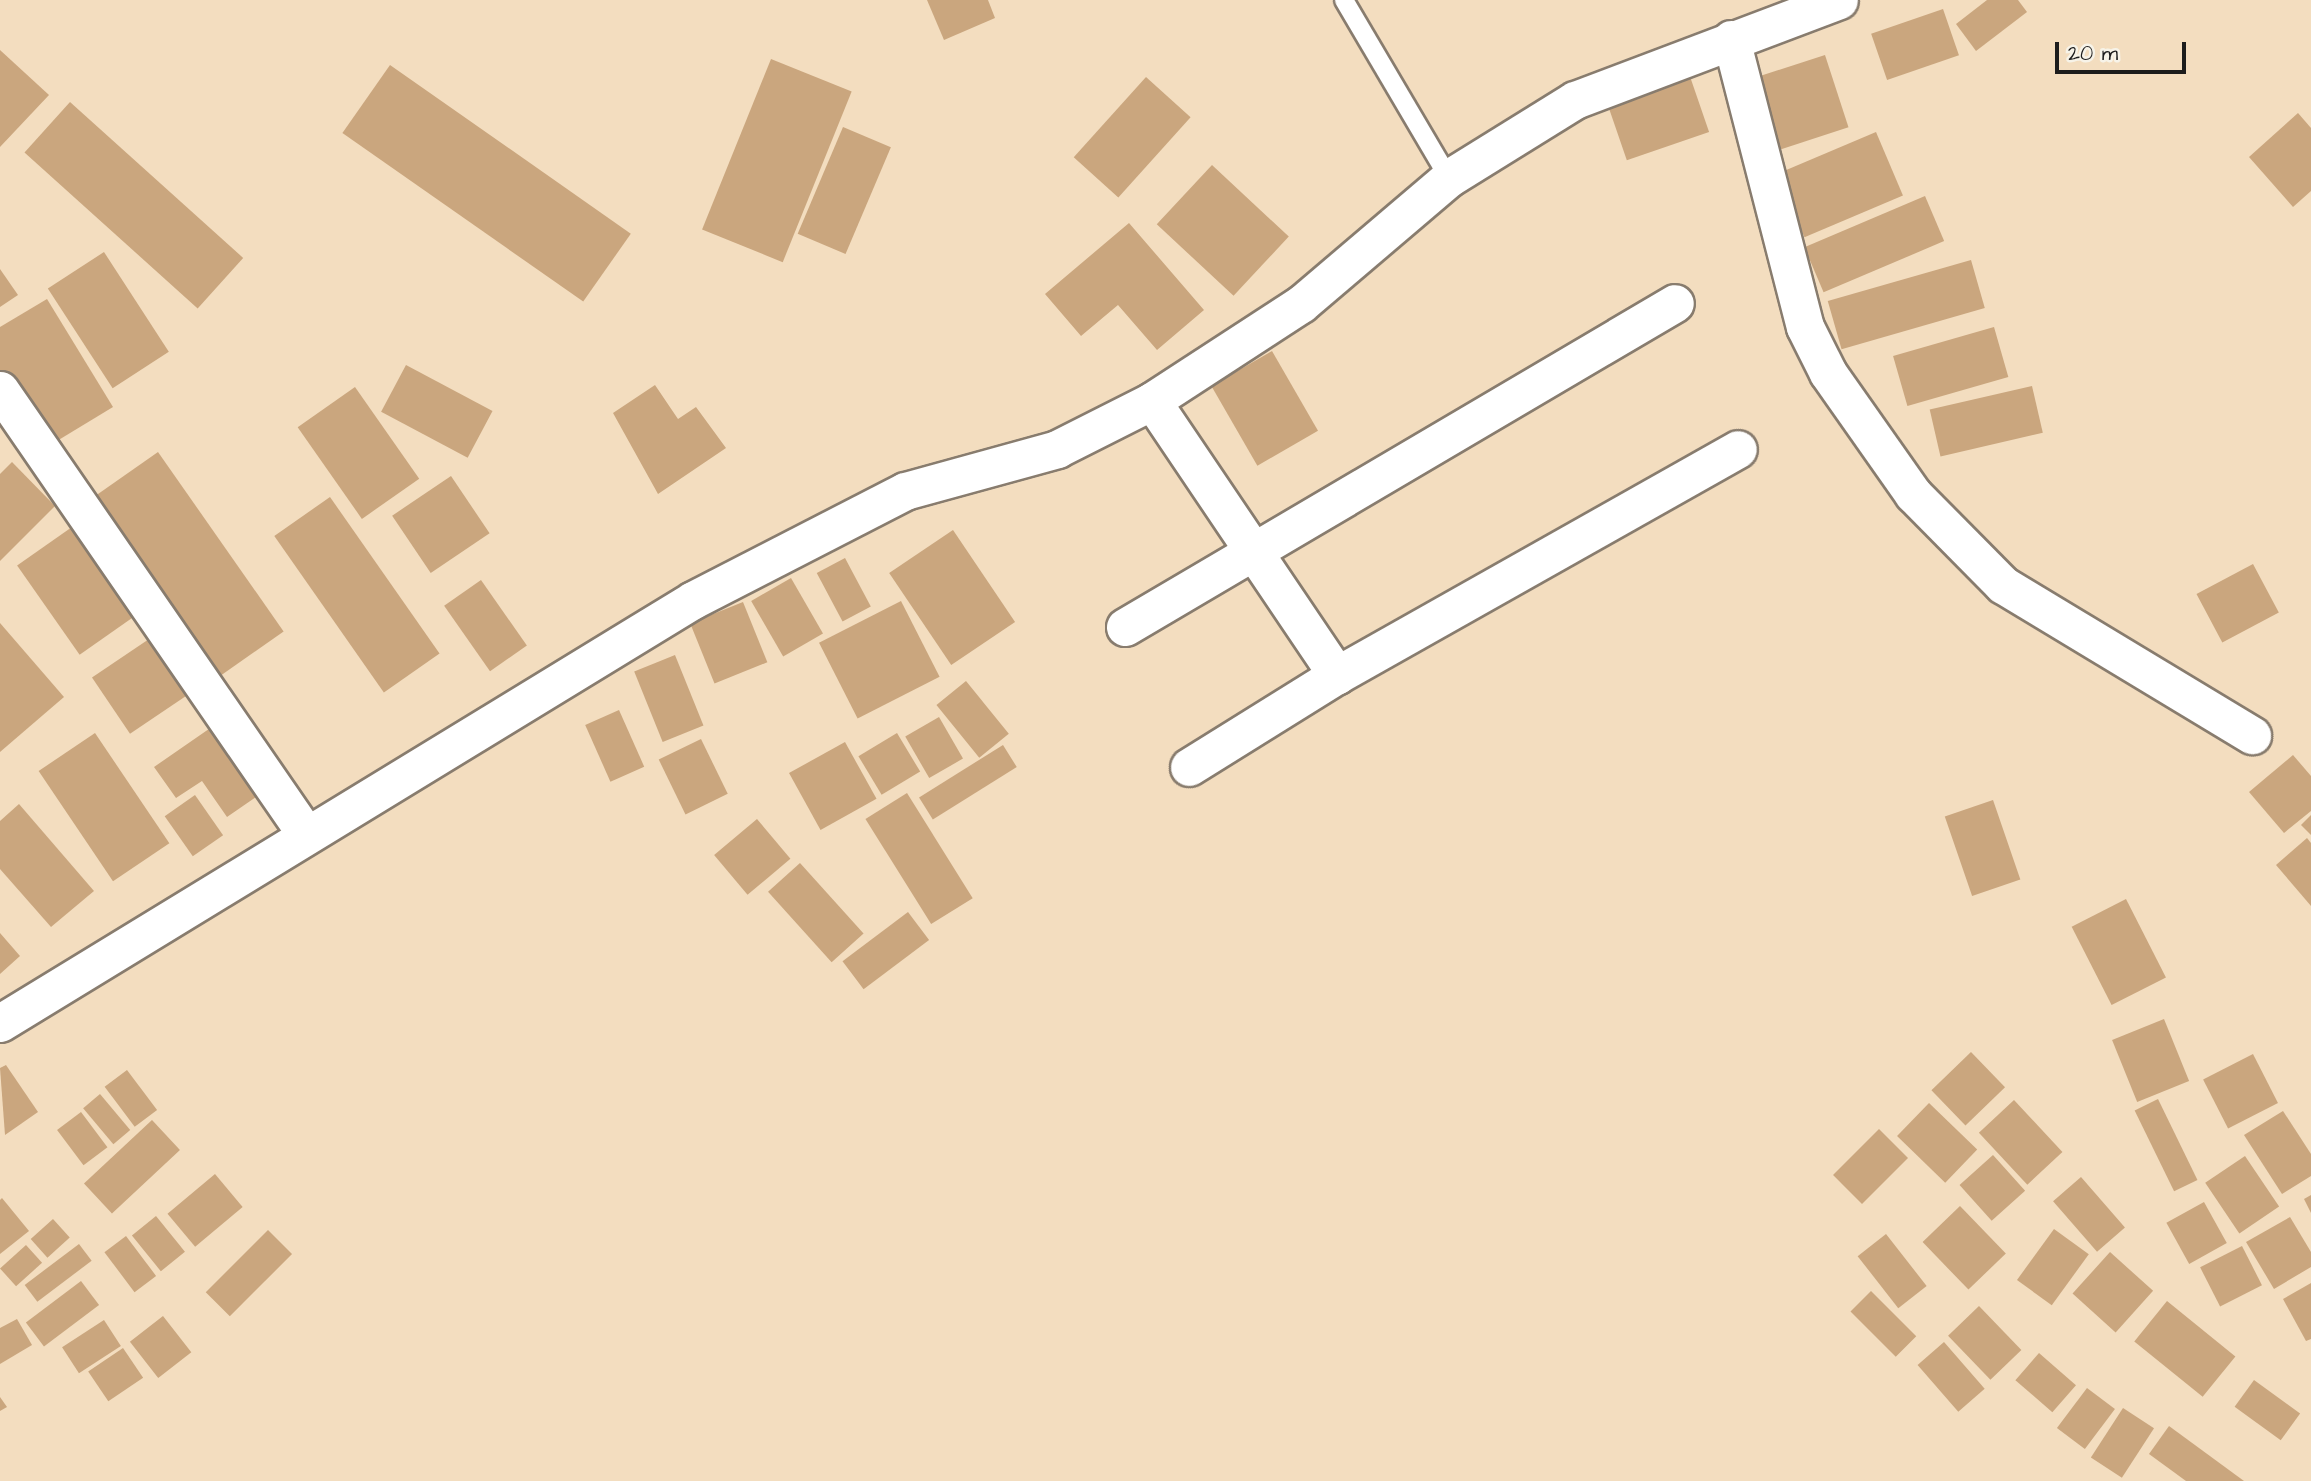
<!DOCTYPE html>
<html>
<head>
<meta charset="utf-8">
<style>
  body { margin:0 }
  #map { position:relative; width:2311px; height:1481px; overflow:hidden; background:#f3ddbf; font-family:"Architects Daughter",sans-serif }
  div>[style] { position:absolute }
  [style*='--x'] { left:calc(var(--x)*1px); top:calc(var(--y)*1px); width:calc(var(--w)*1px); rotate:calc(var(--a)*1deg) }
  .building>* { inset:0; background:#caa67e; transform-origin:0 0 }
  .roads { filter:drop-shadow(2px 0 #887c6e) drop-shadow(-2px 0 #887c6e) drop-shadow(0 2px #887c6e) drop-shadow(0 -2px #887c6e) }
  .lane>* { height:18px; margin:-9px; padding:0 9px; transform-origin:9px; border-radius:9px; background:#fff }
  .street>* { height:37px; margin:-18.5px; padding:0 18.5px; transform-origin:18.5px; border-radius:18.5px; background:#fff }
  span { translate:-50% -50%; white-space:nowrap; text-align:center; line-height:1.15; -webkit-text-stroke:5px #f7f3e8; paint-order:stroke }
  .scale { position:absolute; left:2055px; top:42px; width:131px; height:32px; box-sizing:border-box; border:4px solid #1c1c1c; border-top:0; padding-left:9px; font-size:21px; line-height:24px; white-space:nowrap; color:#1c1c1c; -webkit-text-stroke:5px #f7f3e8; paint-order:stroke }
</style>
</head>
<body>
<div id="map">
  <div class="building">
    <div style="clip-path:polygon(927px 0,988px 0,995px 18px,944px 40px)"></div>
    <div style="clip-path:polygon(1987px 0,2018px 0,2027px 12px,1976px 51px,1956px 24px)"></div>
    <div style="left:1943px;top:9px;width:49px;height:76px;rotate:71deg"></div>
    <div style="clip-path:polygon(0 50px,49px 95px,0 147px)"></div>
    <div style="left:1825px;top:55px;width:76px;height:74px;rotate:72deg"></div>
    <div style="left:771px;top:59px;width:87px;height:184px;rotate:22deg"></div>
    <div style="left:1685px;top:62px;width:74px;height:87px;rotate:71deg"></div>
    <div style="left:390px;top:65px;width:294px;height:83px;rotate:35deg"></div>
    <div style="left:1146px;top:77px;width:60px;height:108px;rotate:42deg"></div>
    <div style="left:70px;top:102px;width:233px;height:68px;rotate:42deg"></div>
    <div style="clip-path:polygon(2298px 113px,2311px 128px,2311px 191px,2293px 207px,2249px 157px)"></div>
    <div style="left:843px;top:127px;width:52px;height:116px;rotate:23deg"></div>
    <div style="left:1876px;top:132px;width:69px;height:107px;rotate:67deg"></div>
    <div style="left:1212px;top:165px;width:105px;height:81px;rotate:43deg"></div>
    <div style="left:1925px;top:196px;width:49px;height:131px;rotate:67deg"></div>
    <div style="clip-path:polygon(1129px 223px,1204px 310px,1157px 350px,1118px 305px,1081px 336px,1045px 294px)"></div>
    <div style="left:104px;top:252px;width:119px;height:67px;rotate:57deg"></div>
    <div style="left:1971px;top:260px;width:50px;height:149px;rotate:74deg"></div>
    <div style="clip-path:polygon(0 269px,18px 295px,0 307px)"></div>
    <div style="clip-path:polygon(47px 299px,113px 407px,47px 447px,0 370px,0 327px)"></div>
    <div style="left:1994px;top:327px;width:52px;height:105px;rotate:74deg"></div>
    <div style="left:1272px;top:351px;width:92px;height:70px;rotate:60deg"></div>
    <div style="left:406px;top:365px;width:98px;height:53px;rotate:28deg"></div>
    <div style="clip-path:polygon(655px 385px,678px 419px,696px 407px,726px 448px,658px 494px,613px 413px)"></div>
    <div style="left:2032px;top:386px;width:48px;height:105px;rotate:77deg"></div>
    <div style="left:355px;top:387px;width:112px;height:70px;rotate:55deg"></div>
    <div style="left:158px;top:452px;width:219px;height:78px;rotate:55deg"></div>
    <div style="clip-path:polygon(12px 462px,55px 506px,0 561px,0 474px)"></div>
    <div style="left:451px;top:476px;width:69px;height:71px;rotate:56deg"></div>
    <div style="left:330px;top:497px;width:191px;height:68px;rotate:55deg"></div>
    <div style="left:72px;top:527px;width:109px;height:67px;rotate:55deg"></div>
    <div style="left:953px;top:530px;width:111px;height:77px;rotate:56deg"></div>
    <div style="left:845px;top:558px;width:55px;height:32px;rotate:62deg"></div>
    <div style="left:2253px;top:564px;width:55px;height:64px;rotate:62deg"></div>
    <div style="left:791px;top:578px;width:64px;height:46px;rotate:60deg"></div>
    <div style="left:481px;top:580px;width:80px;height:45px;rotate:55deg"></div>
    <div style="left:901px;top:601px;width:85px;height:92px;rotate:63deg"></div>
    <div style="left:743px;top:602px;width:65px;height:57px;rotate:68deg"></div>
    <div style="clip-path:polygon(0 623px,64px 697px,0 752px)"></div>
    <div style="left:155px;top:635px;width:68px;height:76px;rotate:56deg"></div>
    <div style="left:675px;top:655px;width:76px;height:44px;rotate:68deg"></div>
    <div style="left:966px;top:681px;width:68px;height:38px;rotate:51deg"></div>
    <div style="left:619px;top:710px;width:62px;height:37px;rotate:66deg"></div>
    <div style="left:939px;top:717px;width:48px;height:39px;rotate:60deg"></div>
    <div style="clip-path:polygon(219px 722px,266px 790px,227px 817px,202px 781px,176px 798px,154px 767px)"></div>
    <div style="left:95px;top:733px;width:133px;height:68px;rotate:56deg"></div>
    <div style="left:897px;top:733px;width:45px;height:45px;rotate:59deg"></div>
    <div style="left:701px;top:739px;width:61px;height:47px;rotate:64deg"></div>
    <div style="left:845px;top:742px;width:65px;height:64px;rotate:61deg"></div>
    <div style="left:1003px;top:745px;width:26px;height:99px;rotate:58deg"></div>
    <div style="clip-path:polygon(2293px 755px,2311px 776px,2311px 811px,2284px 833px,2249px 792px)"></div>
    <div style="left:907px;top:793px;width:124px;height:49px;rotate:58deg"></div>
    <div style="left:195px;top:795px;width:49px;height:37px;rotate:55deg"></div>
    <div style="left:1993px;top:800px;width:84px;height:51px;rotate:71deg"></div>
    <div style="clip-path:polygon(19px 804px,94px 891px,51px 927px,0 869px,0 821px)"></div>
    <div style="clip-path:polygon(2311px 815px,2311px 835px,2301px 825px)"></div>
    <div style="left:757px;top:819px;width:52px;height:56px;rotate:50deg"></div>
    <div style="clip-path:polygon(2307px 838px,2311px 843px,2311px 906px,2276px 865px)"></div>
    <div style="left:800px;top:863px;width:95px;height:43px;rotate:48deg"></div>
    <div style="left:2126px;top:899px;width:88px;height:61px;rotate:63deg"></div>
    <div style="left:908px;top:912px;width:35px;height:82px;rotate:53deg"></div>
    <div style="clip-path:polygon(0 933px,20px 956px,0 974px)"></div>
    <div style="left:2164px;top:1019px;width:67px;height:56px;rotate:68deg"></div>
    <div style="left:1971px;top:1052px;width:49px;height:55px;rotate:46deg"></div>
    <div style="left:2253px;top:1054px;width:55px;height:56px;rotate:63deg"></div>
    <div style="clip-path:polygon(6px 1065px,38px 1112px,5px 1135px,0 1068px)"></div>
    <div style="left:127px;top:1070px;width:50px;height:28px;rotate:53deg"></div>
    <div style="left:100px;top:1094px;width:47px;height:22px;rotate:50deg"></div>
    <div style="left:2158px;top:1099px;width:90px;height:26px;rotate:64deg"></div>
    <div style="left:2014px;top:1100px;width:71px;height:48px;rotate:47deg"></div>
    <div style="left:1929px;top:1103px;width:67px;height:46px;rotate:44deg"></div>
    <div style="clip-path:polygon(2283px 1111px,2311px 1154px,2311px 1176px,2282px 1194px,2244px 1135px)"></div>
    <div style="left:81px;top:1112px;width:44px;height:30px;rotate:53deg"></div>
    <div style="left:152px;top:1120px;width:41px;height:93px;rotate:47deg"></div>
    <div style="left:1879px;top:1129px;width:41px;height:65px;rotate:45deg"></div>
    <div style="left:1993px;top:1155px;width:48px;height:45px;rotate:48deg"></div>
    <div style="left:2245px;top:1156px;width:61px;height:48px;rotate:56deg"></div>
    <div style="left:215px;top:1174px;width:43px;height:62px;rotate:50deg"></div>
    <div style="left:2081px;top:1177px;width:67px;height:37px;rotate:49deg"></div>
    <div style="clip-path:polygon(2311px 1195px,2311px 1213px,2304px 1199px)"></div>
    <div style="clip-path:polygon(2px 1198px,29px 1231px,0 1254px,0 1200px)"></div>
    <div style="left:2204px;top:1202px;width:47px;height:43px;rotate:61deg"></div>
    <div style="left:1960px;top:1206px;width:66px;height:52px;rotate:46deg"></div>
    <div style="left:156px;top:1216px;width:46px;height:31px;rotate:51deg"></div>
    <div style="clip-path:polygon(2290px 1217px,2311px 1252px,2311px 1267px,2274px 1289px,2246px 1242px)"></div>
    <div style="left:53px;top:1219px;width:25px;height:30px;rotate:48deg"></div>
    <div style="left:2054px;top:1229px;width:43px;height:63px;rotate:36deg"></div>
    <div style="left:268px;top:1230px;width:34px;height:88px;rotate:45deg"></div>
    <div style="left:1886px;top:1234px;width:66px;height:36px;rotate:52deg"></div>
    <div style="left:126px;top:1236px;width:50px;height:27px;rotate:53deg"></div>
    <div style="left:79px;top:1244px;width:21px;height:68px;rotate:53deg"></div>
    <div style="left:26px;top:1245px;width:24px;height:35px;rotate:48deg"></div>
    <div style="left:2242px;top:1246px;width:44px;height:47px;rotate:63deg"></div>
    <div style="left:2110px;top:1252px;width:58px;height:56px;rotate:42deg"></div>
    <div style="left:81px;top:1281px;width:30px;height:69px;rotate:53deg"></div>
    <div style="clip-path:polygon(2311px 1283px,2311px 1339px,2306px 1341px,2283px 1299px)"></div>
    <div style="left:1871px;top:1291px;width:64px;height:29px;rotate:45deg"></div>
    <div style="left:2167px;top:1301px;width:88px;height:52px;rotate:39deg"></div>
    <div style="left:1979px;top:1306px;width:61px;height:43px;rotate:46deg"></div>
    <div style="left:163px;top:1316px;width:46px;height:42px;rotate:52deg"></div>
    <div style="clip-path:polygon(17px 1319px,32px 1345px,0 1364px,0 1328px)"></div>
    <div style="left:104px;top:1320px;width:31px;height:50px;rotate:57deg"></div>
    <div style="left:1944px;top:1342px;width:62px;height:35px;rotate:49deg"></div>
    <div style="left:123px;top:1348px;width:36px;height:42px;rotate:56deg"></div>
    <div style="left:2039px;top:1353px;width:49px;height:36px;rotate:41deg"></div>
    <div style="left:2254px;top:1380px;width:57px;height:33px;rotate:36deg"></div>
    <div style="left:2087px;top:1388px;width:35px;height:50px;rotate:37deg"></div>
    <div style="clip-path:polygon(0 1397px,7px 1407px,0 1411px)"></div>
    <div style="left:2123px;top:1408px;width:37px;height:59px;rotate:33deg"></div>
    <div style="clip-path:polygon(2169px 1426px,2244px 1481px,2186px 1481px,2149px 1454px)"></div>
  </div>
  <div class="roads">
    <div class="lane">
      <div style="--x:1344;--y:0;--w:207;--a:59.5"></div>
    </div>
    <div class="street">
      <div style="--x:1731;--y:39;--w:297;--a:75.6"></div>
      <div style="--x:1805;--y:327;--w:51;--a:63.4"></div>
      <div style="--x:1828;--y:373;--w:148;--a:54.9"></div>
      <div style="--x:1913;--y:494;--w:128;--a:45.3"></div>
      <div style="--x:2003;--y:585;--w:291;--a:31.1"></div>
      <div style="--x:0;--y:390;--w:538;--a:55.45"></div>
      <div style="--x:1152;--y:401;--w:331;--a:56"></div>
      <div style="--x:1125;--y:627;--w:638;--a:-30.5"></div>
      <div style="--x:1189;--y:767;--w:174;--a:-31.9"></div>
      <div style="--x:1337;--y:675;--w:460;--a:-29.4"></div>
      <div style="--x:0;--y:1023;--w:812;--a:-31.4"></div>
      <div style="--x:693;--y:600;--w:238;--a:-27.2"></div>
      <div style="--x:905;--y:491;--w:158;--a:-15.4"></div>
      <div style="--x:1057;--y:449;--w:106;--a:-26.8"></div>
      <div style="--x:1152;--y:401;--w:178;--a:-33.1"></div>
      <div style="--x:1301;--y:304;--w:194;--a:-40.4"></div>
      <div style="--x:1449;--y:178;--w:148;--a:-31.8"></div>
      <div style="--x:1575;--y:100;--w:282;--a:-20.7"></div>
    </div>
  </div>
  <div class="scale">20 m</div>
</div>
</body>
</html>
